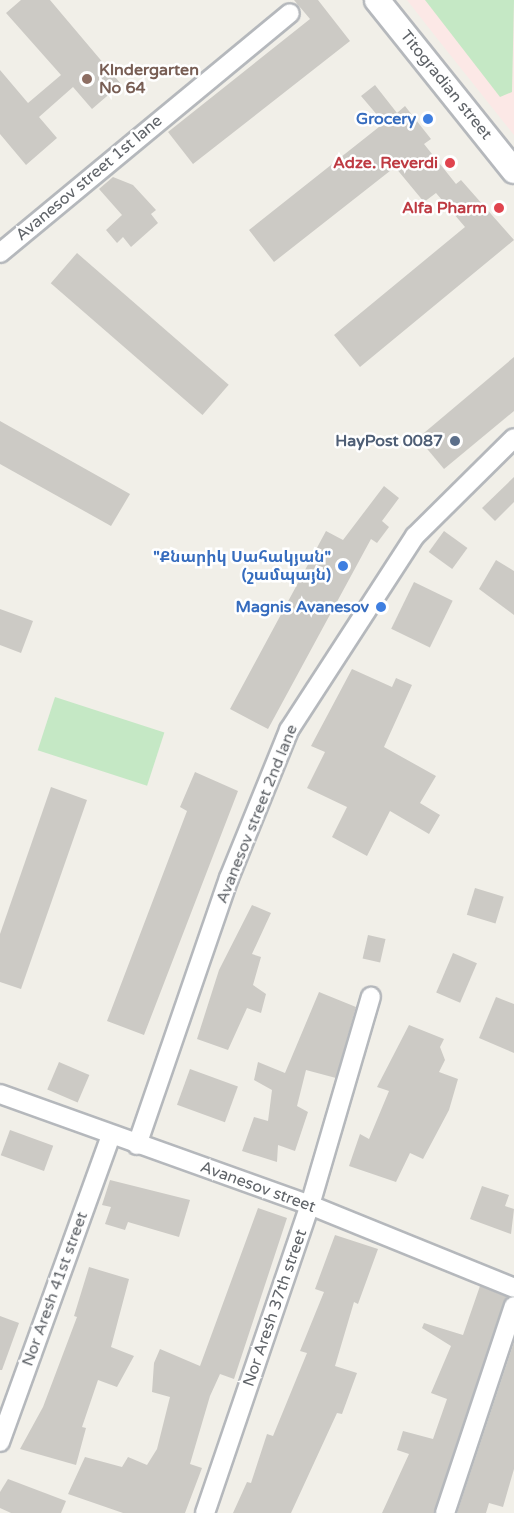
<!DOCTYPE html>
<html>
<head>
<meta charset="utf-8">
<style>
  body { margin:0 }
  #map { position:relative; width:514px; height:1513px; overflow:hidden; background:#f1efe8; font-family:"Varela Round","Noto Sans Armenian",sans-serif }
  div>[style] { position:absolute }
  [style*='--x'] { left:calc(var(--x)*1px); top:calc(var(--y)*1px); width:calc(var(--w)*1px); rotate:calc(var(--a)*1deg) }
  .medical>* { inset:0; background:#fce8e6 }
  .green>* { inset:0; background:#c5e8c5; transform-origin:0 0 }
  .building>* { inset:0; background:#cccac5; transform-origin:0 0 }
  .roads { filter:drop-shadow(2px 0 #b5b8bc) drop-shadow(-2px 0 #b5b8bc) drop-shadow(0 2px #b5b8bc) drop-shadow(0 -2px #b5b8bc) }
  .street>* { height:18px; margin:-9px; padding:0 9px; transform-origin:9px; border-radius:9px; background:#fff }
  .secondary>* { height:24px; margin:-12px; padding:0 12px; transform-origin:12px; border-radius:12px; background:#fff }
  .dots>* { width:16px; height:16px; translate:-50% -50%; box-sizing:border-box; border:3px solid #fff; border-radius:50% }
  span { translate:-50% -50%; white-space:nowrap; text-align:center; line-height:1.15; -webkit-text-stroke:5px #fff; paint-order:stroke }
  .education-label { font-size:16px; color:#785e54; font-weight:700 }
  .left { translate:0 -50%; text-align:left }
  .street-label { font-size:16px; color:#5f6368 }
  .shop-label { font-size:16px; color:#366cbe; font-weight:700 }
  .right { translate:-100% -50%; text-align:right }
  .health-label { font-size:16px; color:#be3a42; font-weight:700 }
  .service-label { font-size:16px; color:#4e5e75; font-weight:700 }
</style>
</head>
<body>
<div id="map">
  <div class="medical">
    <div style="clip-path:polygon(407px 0,514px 0,514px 135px,432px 32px)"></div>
  </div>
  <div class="green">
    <div style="clip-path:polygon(425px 0,514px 0,512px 92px,500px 97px)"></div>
    <div style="left:55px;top:697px;width:115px;height:56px;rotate:18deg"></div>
  </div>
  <div class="building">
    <div style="clip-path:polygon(21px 0,50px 0,121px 84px,92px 109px,73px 87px,39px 117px,57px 138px,26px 165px,0 134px,0 70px,28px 103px,61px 75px,6px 13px)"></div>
    <div style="clip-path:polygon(294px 0,318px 0,350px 41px,193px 164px,168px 132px,310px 19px)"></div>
    <div style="clip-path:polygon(375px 85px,397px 113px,405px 106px,431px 139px,424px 144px,456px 184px,461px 180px,514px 240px,360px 367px,334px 335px,465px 227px,436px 193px,424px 202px,395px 167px,274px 262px,249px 230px,384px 123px,361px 96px)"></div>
    <div style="clip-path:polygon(113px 177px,133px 185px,156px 210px,151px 214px,158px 223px,131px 247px,123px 237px,117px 243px,106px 230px,122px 215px,99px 189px)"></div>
    <div style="left:77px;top:253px;width:201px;height:40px;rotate:41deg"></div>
    <div style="clip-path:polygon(514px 357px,514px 411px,444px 469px,418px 438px)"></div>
    <div style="clip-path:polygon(0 421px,130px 494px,111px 526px,0 464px)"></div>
    <div style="clip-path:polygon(514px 477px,514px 502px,495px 521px,482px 508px)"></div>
    <div style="clip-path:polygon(384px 486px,399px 498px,382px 521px,389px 527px,377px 543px,371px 539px,268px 729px,230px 709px,326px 531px,343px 540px)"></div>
    <div style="left:444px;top:531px;width:29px;height:26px;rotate:36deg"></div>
    <div style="clip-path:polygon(496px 560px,514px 571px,514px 615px,479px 589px)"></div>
    <div style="left:414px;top:582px;width:43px;height:52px;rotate:26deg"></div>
    <div style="clip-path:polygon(0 609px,33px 621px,21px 653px,0 645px)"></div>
    <div style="clip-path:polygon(352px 669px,392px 687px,396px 678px,412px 685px,384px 747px,436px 776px,420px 803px,440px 815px,429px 834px,390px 811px,367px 856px,332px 837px,347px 807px,307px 788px,325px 752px,311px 746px)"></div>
    <div style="clip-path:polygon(195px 772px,238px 791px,144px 1035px,107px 1021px,187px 811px,180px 807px)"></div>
    <div style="clip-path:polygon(51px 787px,87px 800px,21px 989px,0 982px,0 934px)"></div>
    <div style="left:475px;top:888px;width:30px;height:28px;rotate:17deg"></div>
    <div style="clip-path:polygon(252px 905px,271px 913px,252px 954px,261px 957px,253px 985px,266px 994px,261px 1013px,247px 1008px,228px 1050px,197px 1039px,219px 970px)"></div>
    <div style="left:368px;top:935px;width:18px;height:24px;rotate:13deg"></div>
    <div style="left:453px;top:953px;width:26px;height:43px;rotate:23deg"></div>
    <div style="clip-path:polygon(319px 992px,356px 1007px,336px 1078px,306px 1070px,297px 1106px,308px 1112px,295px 1151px,278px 1145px,277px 1162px,242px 1151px,254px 1117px,268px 1121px,272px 1090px,254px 1080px,258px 1062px,285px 1073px)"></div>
    <div style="clip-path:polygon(496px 997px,514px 1004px,514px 1053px,479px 1038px)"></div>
    <div style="clip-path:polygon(409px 1025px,444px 1039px,440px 1047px,445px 1060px,439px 1072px,458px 1079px,449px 1110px,423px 1159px,410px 1153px,396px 1182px,349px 1166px,360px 1134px,369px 1139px,389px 1091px,377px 1087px)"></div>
    <div style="left:59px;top:1062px;width:33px;height:30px;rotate:23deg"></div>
    <div style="left:190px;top:1069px;width:51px;height:38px;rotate:20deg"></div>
    <div style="left:10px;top:1130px;width:46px;height:27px;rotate:20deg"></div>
    <div style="clip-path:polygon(110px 1180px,190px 1200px,179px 1237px,128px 1222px,125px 1230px,105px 1224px,111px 1207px,102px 1205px)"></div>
    <div style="clip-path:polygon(482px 1186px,509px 1195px,505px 1206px,514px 1209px,511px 1234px,470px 1219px)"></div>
    <div style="clip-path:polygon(258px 1208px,287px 1218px,234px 1379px,220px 1374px,210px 1396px,190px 1464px,202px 1468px,185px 1513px,123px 1513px,68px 1494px,85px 1457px,122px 1467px,128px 1457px,147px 1465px,157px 1449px,170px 1397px,152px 1392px,154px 1363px,160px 1349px,200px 1366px)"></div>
    <div style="clip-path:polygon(335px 1235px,378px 1249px,358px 1304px,354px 1302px,335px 1366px,357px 1373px,342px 1414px,337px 1413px,291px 1513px,233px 1513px,247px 1482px,251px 1483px,267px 1434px,273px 1436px,307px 1353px,300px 1351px,324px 1292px,315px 1289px)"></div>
    <div style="clip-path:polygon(89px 1267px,129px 1279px,111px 1347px,134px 1356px,117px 1387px,98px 1380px,82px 1427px,86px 1428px,76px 1465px,20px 1449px,43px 1407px,77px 1317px,74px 1316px)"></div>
    <div style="clip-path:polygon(480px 1286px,507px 1297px,434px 1513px,382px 1513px,409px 1454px,397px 1450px,403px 1431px,433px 1439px,447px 1399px,431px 1393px,451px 1346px,422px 1328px,424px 1323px,463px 1335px)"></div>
    <div style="clip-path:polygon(0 1316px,19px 1323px,2px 1370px,0 1370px)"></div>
    <div style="clip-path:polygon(514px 1342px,514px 1469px,503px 1507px,489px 1503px,486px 1513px,457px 1513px)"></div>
    <div style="clip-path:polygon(8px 1479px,66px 1501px,61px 1513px,11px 1513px,0 1508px,0 1492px)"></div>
  </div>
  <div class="roads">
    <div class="street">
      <div style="--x:0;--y:253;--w:376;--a:-39.6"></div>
      <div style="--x:0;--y:1094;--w:329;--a:19.7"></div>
      <div style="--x:310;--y:1205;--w:220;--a:22.1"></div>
      <div style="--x:137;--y:1145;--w:282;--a:-71"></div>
      <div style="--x:229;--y:878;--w:160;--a:-67.9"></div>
      <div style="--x:289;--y:730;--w:231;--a:-57"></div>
      <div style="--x:415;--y:536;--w:139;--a:-44.7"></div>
      <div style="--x:0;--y:1442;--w:326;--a:-70.1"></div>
      <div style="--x:205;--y:1513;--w:325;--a:-71.2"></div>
      <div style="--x:310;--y:1205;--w:217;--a:-73.7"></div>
      <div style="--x:445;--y:1513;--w:218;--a:-71.6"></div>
    </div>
    <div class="secondary">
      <div style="--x:377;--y:0;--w:219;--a:51.3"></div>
    </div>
  </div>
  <div class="dots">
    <div style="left:87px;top:79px;background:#8d6e63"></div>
    <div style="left:428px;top:119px;background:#3f7fe0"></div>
    <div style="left:450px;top:163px;background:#e0444e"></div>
    <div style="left:499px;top:208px;background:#e0444e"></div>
    <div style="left:455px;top:441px;background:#5c6f8a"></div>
    <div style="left:343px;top:566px;background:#3f7fe0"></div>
    <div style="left:381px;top:607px;background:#3f7fe0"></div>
  </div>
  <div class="education-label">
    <span class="left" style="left:99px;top:79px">KIndergarten<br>No 64</span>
  </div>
  <div class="street-label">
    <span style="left:446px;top:85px;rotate:51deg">Titogradian street</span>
    <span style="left:89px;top:178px;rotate:-40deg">Avanesov street 1st lane</span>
    <span style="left:257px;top:814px;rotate:-68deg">Avanesov street 2nd lane</span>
    <span style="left:258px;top:1187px;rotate:20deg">Avanesov street</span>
    <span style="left:55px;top:1289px;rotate:-70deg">Nor Aresh 41st street</span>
    <span style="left:275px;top:1308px;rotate:-71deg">Nor Aresh 37th street</span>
  </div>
  <div class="shop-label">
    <span class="right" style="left:416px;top:119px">Grocery</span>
    <span class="right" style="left:331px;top:566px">"Քնարիկ Սահակյան"<br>(շամպայն)</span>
    <span class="right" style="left:369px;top:607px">Magnis Avanesov</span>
  </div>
  <div class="health-label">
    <span class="right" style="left:438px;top:163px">Adze. Reverdi</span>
    <span class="right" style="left:487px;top:208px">Alfa Pharm</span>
  </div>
  <div class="service-label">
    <span class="right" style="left:443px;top:441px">HayPost 0087</span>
  </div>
</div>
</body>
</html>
